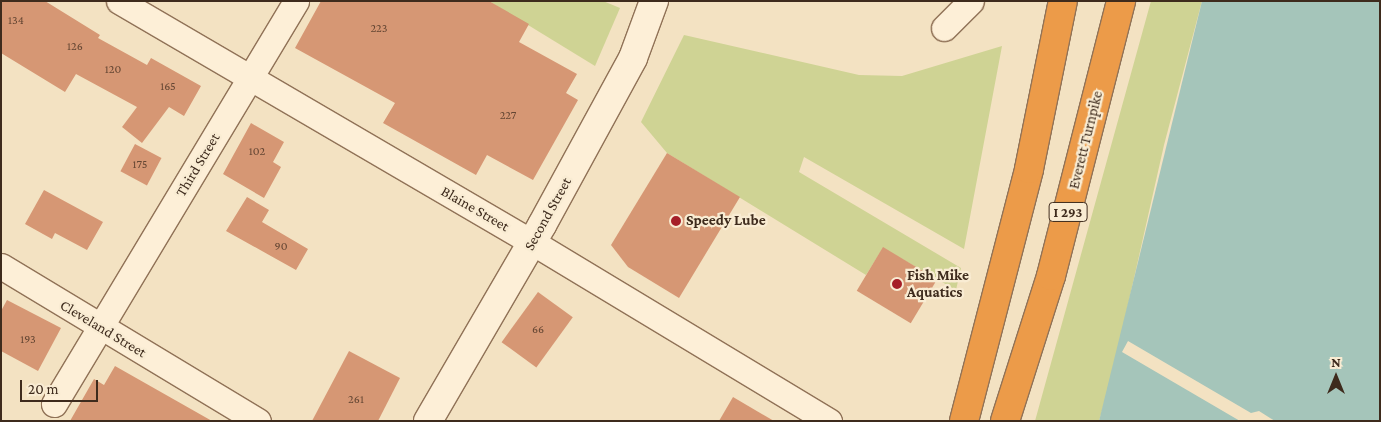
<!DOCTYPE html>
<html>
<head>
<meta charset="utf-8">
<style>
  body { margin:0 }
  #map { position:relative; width:1381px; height:422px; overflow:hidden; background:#f3e2c2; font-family:"Crimson Pro",serif }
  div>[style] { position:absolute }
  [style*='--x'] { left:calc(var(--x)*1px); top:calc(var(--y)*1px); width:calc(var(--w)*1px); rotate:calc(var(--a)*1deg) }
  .green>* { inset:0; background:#cfd394 }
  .water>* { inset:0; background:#a5c5ba }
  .pier>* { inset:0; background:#f3e2c2 }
  .building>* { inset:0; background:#d69774; transform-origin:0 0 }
  .roads { filter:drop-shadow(1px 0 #907257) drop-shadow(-1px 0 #907257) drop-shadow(0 1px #907257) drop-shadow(0 -1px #907257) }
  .minor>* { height:25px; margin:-12.5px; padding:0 12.5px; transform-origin:12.5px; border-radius:12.5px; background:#fdefd7 }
  .secondary>* { height:28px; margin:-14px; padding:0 14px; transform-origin:14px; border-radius:14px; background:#fdefd7 }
  .motorway>* { height:28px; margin:-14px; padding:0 14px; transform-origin:14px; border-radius:14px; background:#ec9b49 }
  .dots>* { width:14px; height:14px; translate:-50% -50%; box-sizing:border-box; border:2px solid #f9ecd3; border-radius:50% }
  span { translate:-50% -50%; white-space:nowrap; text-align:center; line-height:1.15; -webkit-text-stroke:4.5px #f9ecd3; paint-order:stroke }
  .number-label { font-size:12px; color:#644633 }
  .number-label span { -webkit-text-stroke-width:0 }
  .shield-label span { padding:1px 4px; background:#f9ecd3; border:1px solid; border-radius:4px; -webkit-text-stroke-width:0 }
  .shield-label { font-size:14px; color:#3e2b1d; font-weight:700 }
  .street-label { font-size:15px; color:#3e2b1d }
  .poi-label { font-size:15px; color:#3e2b1d; font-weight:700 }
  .left { translate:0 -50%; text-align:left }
  .frame { position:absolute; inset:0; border:2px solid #3e2b1d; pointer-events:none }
  .north { position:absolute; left:1311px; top:352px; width:50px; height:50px; -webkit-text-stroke:4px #f9ecd3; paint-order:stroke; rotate:0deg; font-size:14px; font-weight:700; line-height:20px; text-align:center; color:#3e2b1d }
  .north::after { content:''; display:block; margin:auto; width:18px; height:22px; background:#3e2b1d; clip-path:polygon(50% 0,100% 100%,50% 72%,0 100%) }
  .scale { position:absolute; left:20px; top:380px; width:78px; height:22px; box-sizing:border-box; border:2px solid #3e2b1d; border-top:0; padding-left:6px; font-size:15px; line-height:18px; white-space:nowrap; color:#3e2b1d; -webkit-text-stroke:4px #f9ecd3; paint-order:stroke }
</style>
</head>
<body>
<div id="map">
  <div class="green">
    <div style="clip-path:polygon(489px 1px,603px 1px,620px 8px,595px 66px)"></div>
    <div style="clip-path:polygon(1151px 1px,1202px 1px,1164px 145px,1112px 376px,1099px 421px,1035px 421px)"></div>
    <div style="clip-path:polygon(684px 35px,859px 75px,902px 76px,1002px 46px,964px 249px,804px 157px,799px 172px,961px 268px,956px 290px,883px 248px,866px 275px,667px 153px,641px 122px)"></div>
  </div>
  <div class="water">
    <div style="clip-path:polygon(1202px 1px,1380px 1px,1380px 421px,1099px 421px)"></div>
  </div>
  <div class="pier">
    <div style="clip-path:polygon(1128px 341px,1251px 413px,1259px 411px,1275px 421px,1240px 421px,1122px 352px)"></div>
  </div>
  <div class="building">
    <div style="clip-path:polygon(1px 1px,45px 1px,100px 35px,98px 38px,147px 65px,151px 58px,201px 86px,184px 116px,169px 107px,142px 143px,122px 127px,137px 107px,76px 74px,65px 92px,1px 53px)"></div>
    <div style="clip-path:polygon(321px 1px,489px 1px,529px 24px,519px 42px,577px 74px,566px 93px,578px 100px,533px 180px,487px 155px,476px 175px,383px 123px,395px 103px,295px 48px)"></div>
    <div style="clip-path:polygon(251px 123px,284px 142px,273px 162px,281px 167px,264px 198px,223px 174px)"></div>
    <div style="left:135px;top:144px;width:30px;height:31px;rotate:28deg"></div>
    <div style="clip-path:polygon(667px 153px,740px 197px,679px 298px,628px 267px,611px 245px)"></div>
    <div style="clip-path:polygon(44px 190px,103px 222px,87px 250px,55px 233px,52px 239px,25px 224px)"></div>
    <div style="clip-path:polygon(247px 197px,269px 210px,262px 222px,308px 249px,296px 270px,226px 231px)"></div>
    <div style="left:883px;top:247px;width:63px;height:51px;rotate:31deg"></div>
    <div style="left:538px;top:292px;width:43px;height:62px;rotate:36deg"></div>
    <div style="clip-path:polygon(7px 300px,61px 328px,38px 371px,1px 351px,1px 311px)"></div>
    <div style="clip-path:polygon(349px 351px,400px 378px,378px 421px,312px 421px)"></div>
    <div style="clip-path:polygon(115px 366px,212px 421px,70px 421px,94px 379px,104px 385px)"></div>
    <div style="clip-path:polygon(733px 397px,774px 421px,719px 421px)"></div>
  </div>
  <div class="roads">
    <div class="minor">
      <div style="--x:119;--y:1;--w:478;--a:30.3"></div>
      <div style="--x:532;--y:242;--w:347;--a:31.1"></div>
      <div style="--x:944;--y:28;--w:38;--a:-45"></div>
      <div style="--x:1;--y:266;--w:300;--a:31.1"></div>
      <div style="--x:54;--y:404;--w:470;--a:-59"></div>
    </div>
    <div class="secondary">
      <div style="--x:428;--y:421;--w:227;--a:-59.8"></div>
      <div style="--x:542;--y:225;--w:190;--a:-61.4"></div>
      <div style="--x:633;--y:58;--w:61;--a:-69.8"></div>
    </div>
    <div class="motorway">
      <div style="--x:964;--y:421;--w:260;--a:-75.5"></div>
      <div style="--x:1029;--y:169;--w:171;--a:-78.6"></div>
      <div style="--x:1005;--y:421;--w:152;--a:-72.4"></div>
      <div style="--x:1051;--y:276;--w:284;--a:-75.7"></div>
    </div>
  </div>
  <div class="dots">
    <div style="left:676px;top:221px;background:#a61f28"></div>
    <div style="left:897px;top:284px;background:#a61f28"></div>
  </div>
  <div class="number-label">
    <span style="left:16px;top:21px">134</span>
    <span style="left:379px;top:29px">223</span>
    <span style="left:75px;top:47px">126</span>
    <span style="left:113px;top:70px">120</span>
    <span style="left:168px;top:87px">165</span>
    <span style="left:508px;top:116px">227</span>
    <span style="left:257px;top:152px">102</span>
    <span style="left:140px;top:165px">175</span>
    <span style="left:281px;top:247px">90</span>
    <span style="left:538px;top:330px">66</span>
    <span style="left:28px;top:340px">193</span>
    <span style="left:356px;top:400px">261</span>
  </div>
  <div class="shield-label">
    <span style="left:1068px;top:212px">I 293</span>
  </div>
  <div class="street-label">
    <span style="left:1086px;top:140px;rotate:-76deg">Everett Turnpike</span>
    <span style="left:198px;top:165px;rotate:-59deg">Third Street</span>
    <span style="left:475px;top:209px;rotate:30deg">Blaine Street</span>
    <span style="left:548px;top:214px;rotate:-61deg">Second Street</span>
    <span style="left:103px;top:329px;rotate:31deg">Cleveland Street</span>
  </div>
  <div class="poi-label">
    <span class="left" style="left:686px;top:221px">Speedy Lube</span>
    <span class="left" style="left:907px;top:284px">Fish Mike<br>Aquatics</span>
  </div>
  <div class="frame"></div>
  <div class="north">N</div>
  <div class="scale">20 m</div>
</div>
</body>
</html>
